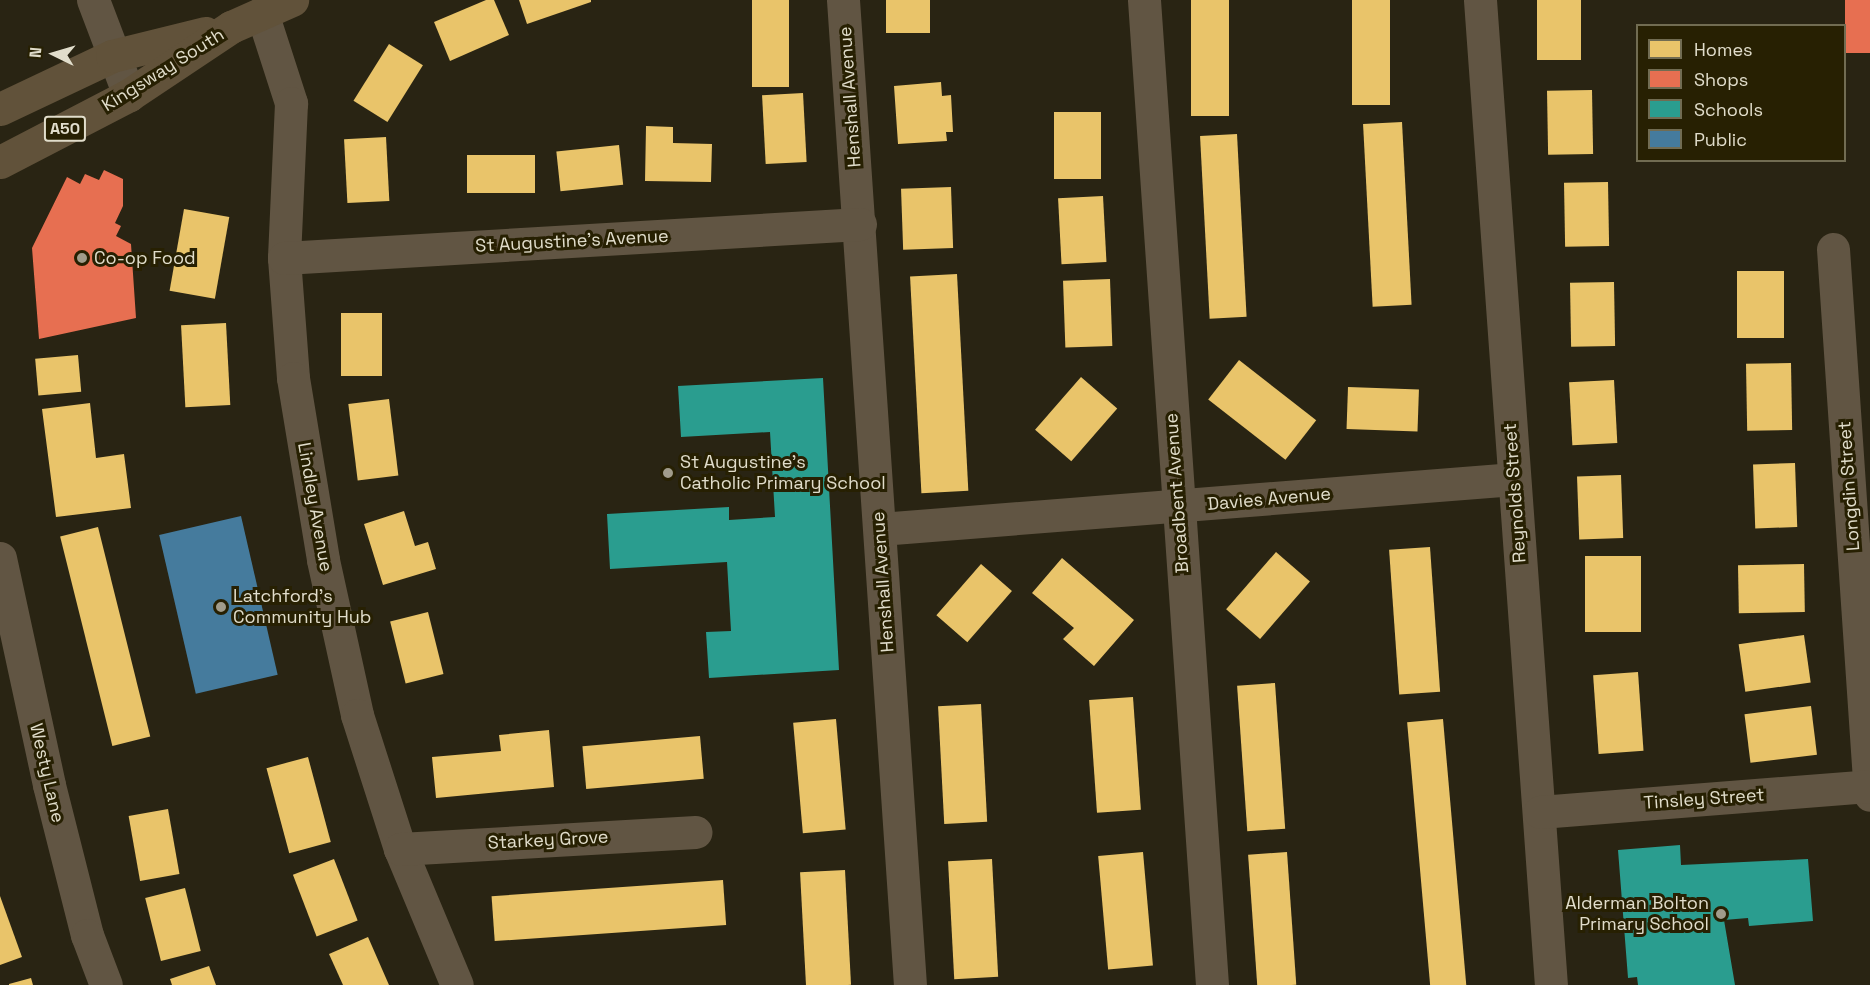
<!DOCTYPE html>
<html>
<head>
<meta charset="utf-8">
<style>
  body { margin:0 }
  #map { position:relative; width:1870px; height:985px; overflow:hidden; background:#292413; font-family:"Space Grotesk",sans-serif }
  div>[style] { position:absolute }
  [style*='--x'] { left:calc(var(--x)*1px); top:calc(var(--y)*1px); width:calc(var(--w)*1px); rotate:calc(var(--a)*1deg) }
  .homes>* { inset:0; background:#e9c46a; transform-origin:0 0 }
  .shops>* { inset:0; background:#e76f51; transform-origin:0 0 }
  .schools>* { inset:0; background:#2a9d8f }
  .public>* { inset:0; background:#457b9d; transform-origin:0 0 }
  .minor>* { height:33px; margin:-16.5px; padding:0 16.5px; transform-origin:16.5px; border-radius:16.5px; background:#615543 }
  .major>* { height:33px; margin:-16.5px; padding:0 16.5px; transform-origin:16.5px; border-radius:16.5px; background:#61523a }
  .dots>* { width:16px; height:16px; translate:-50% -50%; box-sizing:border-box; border:3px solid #272002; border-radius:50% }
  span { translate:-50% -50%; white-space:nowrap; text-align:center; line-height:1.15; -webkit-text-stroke:6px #272002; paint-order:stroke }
  .shield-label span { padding:2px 4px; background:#272002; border:2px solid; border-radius:4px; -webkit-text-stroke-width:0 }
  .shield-label { font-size:16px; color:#e1ddcb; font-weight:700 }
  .street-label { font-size:18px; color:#e1ddcb }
  .poi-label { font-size:18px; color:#e1ddcb }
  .left { translate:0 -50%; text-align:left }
  .right { translate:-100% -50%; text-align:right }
  .legend { position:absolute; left:1636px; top:24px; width:210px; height:138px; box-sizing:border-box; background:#272002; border:2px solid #716c52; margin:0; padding:8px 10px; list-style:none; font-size:18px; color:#e1ddcb }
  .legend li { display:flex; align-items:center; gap:12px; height:30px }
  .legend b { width:30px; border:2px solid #716c52 }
  .north { position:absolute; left:24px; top:24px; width:60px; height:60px; -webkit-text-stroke:4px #272002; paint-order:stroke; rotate:275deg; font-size:16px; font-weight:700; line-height:24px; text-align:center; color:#e1ddcb }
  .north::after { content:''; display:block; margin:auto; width:21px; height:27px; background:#e1ddcb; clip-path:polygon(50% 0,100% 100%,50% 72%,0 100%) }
</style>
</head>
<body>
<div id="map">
  <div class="homes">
    <div style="clip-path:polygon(486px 0,494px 0,509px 35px,450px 61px,434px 22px)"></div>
    <div style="clip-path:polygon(519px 0,591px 0,591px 2px,527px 24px)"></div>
    <div style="left:752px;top:0;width:37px;height:87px"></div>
    <div style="left:886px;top:0;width:44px;height:33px"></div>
    <div style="left:1191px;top:0;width:38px;height:116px"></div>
    <div style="left:1352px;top:0;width:38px;height:105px"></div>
    <div style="left:1537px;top:0;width:44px;height:60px"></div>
    <div style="left:389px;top:44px;width:40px;height:67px;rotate:32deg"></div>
    <div style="clip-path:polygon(941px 82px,942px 96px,951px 95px,953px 132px,946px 132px,947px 141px,898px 144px,894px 86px)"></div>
    <div style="left:1592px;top:90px;width:64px;height:45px;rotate:89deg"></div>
    <div style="left:803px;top:93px;width:69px;height:41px;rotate:87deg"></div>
    <div style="left:1054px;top:112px;width:47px;height:67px"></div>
    <div style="left:1402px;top:122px;width:183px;height:39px;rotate:87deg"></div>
    <div style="clip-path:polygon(646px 126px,673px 127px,673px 143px,712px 144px,711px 182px,645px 181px)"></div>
    <div style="left:1237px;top:134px;width:183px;height:37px;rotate:87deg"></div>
    <div style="left:386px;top:137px;width:64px;height:42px;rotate:87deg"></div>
    <div style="left:619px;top:145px;width:40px;height:63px;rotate:84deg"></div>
    <div style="left:535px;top:155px;width:38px;height:68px;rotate:90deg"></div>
    <div style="left:1608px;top:182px;width:64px;height:44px;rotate:89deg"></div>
    <div style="left:951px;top:187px;width:61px;height:50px;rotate:88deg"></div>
    <div style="left:1103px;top:196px;width:66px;height:45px;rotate:87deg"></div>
    <div style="left:184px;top:209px;width:46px;height:83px;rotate:10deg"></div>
    <div style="left:1737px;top:271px;width:47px;height:67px"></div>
    <div style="left:957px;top:274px;width:217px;height:47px;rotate:87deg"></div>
    <div style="left:1110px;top:279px;width:67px;height:47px;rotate:88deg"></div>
    <div style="left:1614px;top:282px;width:64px;height:44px;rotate:89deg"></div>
    <div style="left:382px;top:313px;width:63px;height:41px;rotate:90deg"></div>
    <div style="left:226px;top:323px;width:82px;height:45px;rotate:87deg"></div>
    <div style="left:78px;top:355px;width:37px;height:43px;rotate:85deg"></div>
    <div style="left:1239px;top:360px;width:98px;height:50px;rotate:38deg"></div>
    <div style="left:1791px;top:363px;width:67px;height:45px;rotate:89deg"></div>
    <div style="left:1081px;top:377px;width:48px;height:70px;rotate:41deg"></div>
    <div style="left:1614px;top:380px;width:63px;height:45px;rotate:87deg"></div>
    <div style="left:1348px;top:387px;width:71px;height:42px;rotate:2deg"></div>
    <div style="left:389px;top:399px;width:77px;height:41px;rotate:83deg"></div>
    <div style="clip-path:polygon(90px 403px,96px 458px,124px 454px,131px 508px,56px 517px,42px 409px)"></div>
    <div style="left:1795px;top:463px;width:64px;height:42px;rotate:88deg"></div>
    <div style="left:1621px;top:475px;width:63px;height:44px;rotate:88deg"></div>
    <div style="clip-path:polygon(404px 511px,415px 546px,428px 542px,436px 569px,383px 585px,364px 524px)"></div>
    <div style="left:98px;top:527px;width:216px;height:39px;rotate:76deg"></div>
    <div style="left:1430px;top:547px;width:145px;height:41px;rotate:86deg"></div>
    <div style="left:1276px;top:552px;width:45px;height:76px;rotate:41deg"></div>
    <div style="left:1641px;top:556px;width:76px;height:56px;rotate:90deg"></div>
    <div style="clip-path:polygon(1062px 558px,1134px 620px,1094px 666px,1063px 639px,1074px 628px,1032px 593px)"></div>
    <div style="left:981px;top:564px;width:41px;height:68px;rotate:41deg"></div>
    <div style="left:1804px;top:564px;width:48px;height:66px;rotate:89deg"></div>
    <div style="left:428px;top:612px;width:64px;height:39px;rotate:76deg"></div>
    <div style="left:1804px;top:635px;width:48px;height:66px;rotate:82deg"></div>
    <div style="left:1638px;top:672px;width:79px;height:45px;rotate:86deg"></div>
    <div style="left:1275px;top:683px;width:146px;height:38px;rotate:86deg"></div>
    <div style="left:1133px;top:697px;width:113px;height:44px;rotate:86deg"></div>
    <div style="left:981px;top:704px;width:118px;height:43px;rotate:87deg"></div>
    <div style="left:1811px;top:706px;width:49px;height:67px;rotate:83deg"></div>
    <div style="left:836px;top:719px;width:111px;height:43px;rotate:85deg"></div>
    <div style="left:1443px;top:719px;width:267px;height:36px;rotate:85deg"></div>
    <div style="clip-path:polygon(549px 730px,554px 787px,436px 798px,432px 757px,501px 751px,499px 735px)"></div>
    <div style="left:700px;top:736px;width:43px;height:118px;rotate:85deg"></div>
    <div style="left:308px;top:757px;width:88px;height:43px;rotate:75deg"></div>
    <div style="left:168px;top:809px;width:66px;height:40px;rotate:80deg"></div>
    <div style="left:1143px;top:852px;width:114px;height:45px;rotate:85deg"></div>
    <div style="left:1287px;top:852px;width:133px;height:39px;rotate:86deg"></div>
    <div style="left:334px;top:859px;width:66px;height:44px;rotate:69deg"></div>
    <div style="left:992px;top:859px;width:118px;height:44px;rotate:87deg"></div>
    <div style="left:845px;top:870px;width:115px;height:45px;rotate:87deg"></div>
    <div style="left:723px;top:880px;width:45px;height:232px;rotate:86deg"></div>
    <div style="left:185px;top:888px;width:65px;height:41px;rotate:76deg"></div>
    <div style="clip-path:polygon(0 896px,22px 957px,0 965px)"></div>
    <div style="clip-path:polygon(368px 937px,389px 985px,343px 985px,329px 954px)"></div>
    <div style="clip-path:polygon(209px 966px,216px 985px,172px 985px,170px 979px)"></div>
    <div style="clip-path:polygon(31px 978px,33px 985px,9px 985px,9px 984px)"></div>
  </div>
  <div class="shops">
    <div style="left:1845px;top:0;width:25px;height:53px"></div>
    <div style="clip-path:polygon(104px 170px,123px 179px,123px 206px,115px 223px,121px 226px,116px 236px,131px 244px,136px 318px,39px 339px,32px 248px,67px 177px,80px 184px,85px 174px,99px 180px)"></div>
  </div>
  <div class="schools">
    <div style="clip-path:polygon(823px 378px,839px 670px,709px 678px,706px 632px,731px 631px,727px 562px,610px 569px,607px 514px,729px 507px,729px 520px,775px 517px,770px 432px,681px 437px,678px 386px)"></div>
    <div style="clip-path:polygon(1680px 845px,1681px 865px,1808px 859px,1813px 921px,1749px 926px,1748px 918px,1724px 920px,1735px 985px,1638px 985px,1637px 977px,1628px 978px,1618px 850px)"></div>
  </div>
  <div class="public">
    <div style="left:241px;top:516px;width:163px;height:84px;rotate:77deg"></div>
  </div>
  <div class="minor">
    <div style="--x:93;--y:0;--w:102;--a:69.2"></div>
    <div style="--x:843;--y:0;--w:987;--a:86.11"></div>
    <div style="--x:1144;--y:0;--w:987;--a:86.05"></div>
    <div style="--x:1480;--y:0;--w:988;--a:85.88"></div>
    <div style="--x:262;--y:13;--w:95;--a:72.1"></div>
    <div style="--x:291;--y:103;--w:155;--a:92.6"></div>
    <div style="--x:284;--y:258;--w:120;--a:85.7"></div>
    <div style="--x:293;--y:378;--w:184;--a:80.6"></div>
    <div style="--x:323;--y:560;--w:159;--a:77.6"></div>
    <div style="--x:357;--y:715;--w:141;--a:72.2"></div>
    <div style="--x:400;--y:849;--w:147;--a:67.3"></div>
    <div style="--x:1833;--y:249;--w:547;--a:86.12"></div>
    <div style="--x:284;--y:258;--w:577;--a:-3.38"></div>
    <div style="--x:880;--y:529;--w:636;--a:-4.51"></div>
    <div style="--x:0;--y:558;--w:232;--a:77.8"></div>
    <div style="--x:49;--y:785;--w:155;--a:75.8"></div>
    <div style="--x:87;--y:935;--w:53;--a:69.2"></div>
    <div style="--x:1540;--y:812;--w:330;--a:-4.5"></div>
    <div style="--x:400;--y:849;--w:296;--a:-3.3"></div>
  </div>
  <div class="major">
    <div style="--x:0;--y:109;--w:124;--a:-25.3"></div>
    <div style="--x:112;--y:56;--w:96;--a:-13.9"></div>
    <div style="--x:0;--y:162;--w:145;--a:-27.4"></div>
    <div style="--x:129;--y:95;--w:123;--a:-33.7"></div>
    <div style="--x:231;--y:27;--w:67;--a:-23.9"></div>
  </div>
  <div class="dots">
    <div style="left:82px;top:258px;background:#a19c8b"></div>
    <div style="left:668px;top:473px;background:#a19c8b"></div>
    <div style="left:221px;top:607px;background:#a19c8b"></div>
    <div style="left:1721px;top:914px;background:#a19c8b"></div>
  </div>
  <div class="shield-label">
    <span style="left:65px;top:129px">A50</span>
  </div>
  <div class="street-label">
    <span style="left:163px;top:70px;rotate:-32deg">Kingsway South</span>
    <span style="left:850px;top:97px;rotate:-94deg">Henshall Avenue</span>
    <span style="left:572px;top:241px;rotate:-3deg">St Augustine's Avenue</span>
    <span style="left:1849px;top:486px;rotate:-94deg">Longdin Street</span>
    <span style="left:1177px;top:493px;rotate:-94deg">Broadbent Avenue</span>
    <span style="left:1515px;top:493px;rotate:-94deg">Reynolds Street</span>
    <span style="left:1269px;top:499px;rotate:-5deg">Davies Avenue</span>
    <span style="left:315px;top:507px;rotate:80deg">Lindley Avenue</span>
    <span style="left:883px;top:582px;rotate:-94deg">Henshall Avenue</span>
    <span style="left:47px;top:773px;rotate:77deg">Westy Lane</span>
    <span style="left:1704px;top:799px;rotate:-4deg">Tinsley Street</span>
    <span style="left:548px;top:840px;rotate:-3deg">Starkey Grove</span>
  </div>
  <div class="poi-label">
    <span class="left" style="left:94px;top:258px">Co-op Food</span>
    <span class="left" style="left:680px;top:473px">St Augustine's<br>Catholic Primary School</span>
    <span class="left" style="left:233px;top:607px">Latchford's<br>Community Hub</span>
    <span class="right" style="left:1709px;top:914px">Alderman Bolton<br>Primary School</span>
  </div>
  <ul class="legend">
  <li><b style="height:16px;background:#e9c46a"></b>Homes</li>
  <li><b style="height:16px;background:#e76f51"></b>Shops</li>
  <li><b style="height:16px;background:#2a9d8f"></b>Schools</li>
  <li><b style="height:16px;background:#457b9d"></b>Public</li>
  </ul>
  <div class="north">N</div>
</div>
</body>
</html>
